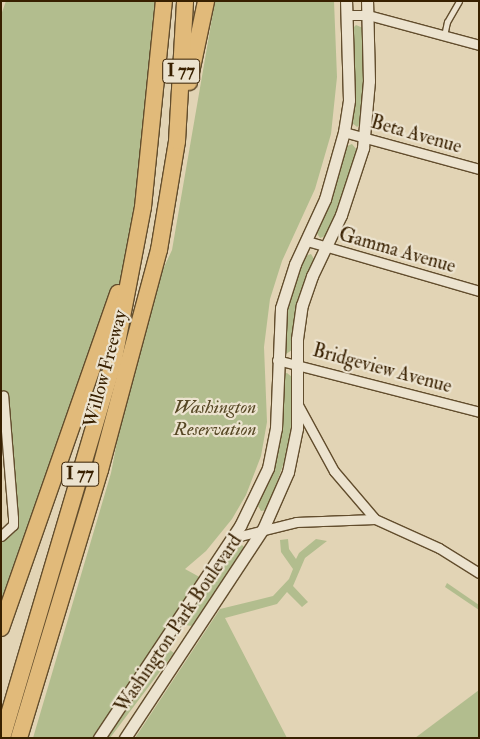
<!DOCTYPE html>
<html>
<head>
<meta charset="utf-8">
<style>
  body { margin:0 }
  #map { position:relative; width:480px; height:739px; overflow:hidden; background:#e2d4b5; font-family:"IM FELL Double Pica",serif }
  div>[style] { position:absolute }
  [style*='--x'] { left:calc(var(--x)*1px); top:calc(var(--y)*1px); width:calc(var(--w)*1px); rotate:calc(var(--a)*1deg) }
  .green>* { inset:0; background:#b2bd8e; transform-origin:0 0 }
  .roads { filter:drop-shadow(1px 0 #624d2d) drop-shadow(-1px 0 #624d2d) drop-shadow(0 1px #624d2d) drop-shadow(0 -1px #624d2d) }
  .service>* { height:4.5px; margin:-2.25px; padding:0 2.25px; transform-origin:2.25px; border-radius:2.25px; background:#ece3cf }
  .minor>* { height:9px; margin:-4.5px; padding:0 4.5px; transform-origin:4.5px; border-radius:4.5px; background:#ece3cf }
  .tertiary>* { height:11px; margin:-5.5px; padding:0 5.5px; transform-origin:5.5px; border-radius:5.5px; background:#ece3cf }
  .motorway>* { height:16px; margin:-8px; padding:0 8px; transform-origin:8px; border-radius:8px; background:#e1ba7a }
  span { translate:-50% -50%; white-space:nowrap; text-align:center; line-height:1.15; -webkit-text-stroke:4.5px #ece3cf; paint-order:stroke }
  .shield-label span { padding:1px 4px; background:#ece3cf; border:1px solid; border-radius:4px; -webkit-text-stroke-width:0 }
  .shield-label { font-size:18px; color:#382000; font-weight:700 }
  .street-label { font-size:19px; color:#382000 }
  .park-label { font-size:19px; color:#564724; font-style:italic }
  .frame { position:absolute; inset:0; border:2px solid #382000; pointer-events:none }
</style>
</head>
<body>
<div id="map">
  <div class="green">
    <div style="clip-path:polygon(6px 1px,157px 1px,143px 207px,114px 304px,1px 628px,1px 536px,9px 529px,1px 394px,1px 15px)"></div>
    <div style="clip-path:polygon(215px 1px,334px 1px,337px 77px,331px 134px,315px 189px,282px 261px,270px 299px,264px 347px,267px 422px,261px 456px,246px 495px,232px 519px,206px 551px,185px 569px,205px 580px,99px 738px,33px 738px,111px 473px,141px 316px,172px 250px)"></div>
    <div style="clip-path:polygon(356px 25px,363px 28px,365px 79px,361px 124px,357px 127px,351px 122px,353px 28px)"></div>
    <div style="clip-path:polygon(352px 144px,357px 150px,338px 210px,326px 236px,320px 238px,316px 232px,335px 187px,347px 146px)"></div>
    <div style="clip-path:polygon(311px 254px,314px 259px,292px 350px,286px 354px,284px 353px,285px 313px,290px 293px,305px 256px)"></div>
    <div style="clip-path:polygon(287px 373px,292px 377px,292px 420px,288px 451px,267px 510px,261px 511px,258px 506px,277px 449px,283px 374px)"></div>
    <div style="clip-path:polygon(288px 539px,289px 549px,296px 559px,299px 553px,316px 539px,327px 541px,305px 558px,293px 586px,308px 602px,302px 607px,287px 592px,277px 604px,225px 618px,287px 738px,135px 738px,220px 609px,273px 596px,289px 579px,293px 569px,281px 552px,280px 540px)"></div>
    <div style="clip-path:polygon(242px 545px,244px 547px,192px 626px,184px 625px,184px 618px,228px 554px)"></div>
    <div style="clip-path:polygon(447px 583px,479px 605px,479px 610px,445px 587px)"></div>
    <div style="left:166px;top:647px;width:10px;height:108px;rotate:37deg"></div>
    <div style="clip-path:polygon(479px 690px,479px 738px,415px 738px)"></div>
  </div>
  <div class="roads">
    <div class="service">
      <div style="--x:444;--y:36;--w:14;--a:-78"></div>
      <div style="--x:447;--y:22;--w:24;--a:-60"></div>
    </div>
    <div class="minor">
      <div style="--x:347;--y:15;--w:21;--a:0"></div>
      <div style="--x:368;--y:15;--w:115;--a:15.1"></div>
      <div style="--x:344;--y:132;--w:140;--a:15.3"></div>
      <div style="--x:307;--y:241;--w:179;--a:16.2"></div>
      <div style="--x:277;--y:360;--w:209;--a:14.4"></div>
      <div style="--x:298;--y:405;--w:75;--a:61.4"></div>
      <div style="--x:334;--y:471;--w:63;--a:49.5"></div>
      <div style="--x:375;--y:519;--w:70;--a:24.4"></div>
      <div style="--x:439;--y:548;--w:47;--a:32"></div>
      <div style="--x:1;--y:536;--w:16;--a:-43"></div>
      <div style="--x:13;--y:525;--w:7;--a:-90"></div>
      <div style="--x:13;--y:518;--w:123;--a:-94.6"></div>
      <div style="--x:232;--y:538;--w:66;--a:-14"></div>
      <div style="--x:296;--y:522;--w:79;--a:-2.2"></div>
    </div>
    <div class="tertiary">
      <div style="--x:99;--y:738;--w:255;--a:-56.4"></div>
      <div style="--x:240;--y:526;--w:64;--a:-64.2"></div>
      <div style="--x:268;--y:468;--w:41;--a:-78.7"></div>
      <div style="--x:276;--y:428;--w:120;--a:-87.6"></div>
      <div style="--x:281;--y:308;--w:46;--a:-72.3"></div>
      <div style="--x:295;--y:264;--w:72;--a:-65.2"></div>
      <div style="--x:325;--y:199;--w:70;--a:-74.2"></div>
      <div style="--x:344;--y:132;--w:32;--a:-81"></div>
      <div style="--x:349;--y:100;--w:99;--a:-91.7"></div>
      <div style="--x:125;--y:738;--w:250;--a:-56.6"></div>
      <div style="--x:263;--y:529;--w:62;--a:-66.3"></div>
      <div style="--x:288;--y:472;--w:45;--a:-78.4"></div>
      <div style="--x:297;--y:428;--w:89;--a:-90"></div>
      <div style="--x:297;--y:339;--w:34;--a:-82"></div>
      <div style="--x:302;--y:305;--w:31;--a:-71"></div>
      <div style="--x:312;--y:276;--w:68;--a:-64.6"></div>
      <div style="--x:341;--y:215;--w:71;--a:-71.8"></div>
      <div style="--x:363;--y:148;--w:67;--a:-84.9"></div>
      <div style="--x:369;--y:81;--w:80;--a:-91.4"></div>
    </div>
    <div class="motorway">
      <div style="--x:189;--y:82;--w:83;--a:-78.1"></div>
      <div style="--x:1;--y:628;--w:355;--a:-70.7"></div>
      <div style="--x:2;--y:738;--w:395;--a:-73.5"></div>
      <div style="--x:114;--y:359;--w:155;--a:-79.2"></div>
      <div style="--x:143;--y:207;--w:207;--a:-84.2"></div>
      <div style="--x:19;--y:738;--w:280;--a:-73.2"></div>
      <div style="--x:100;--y:470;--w:228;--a:-75"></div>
      <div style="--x:159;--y:250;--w:110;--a:-80.6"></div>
      <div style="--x:177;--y:141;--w:140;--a:-86.7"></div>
    </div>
  </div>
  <div class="shield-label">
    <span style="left:181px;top:71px">I 77</span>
    <span style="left:80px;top:474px">I 77</span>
  </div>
  <div class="street-label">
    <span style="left:416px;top:135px;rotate:16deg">Beta Avenue</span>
    <span style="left:397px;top:251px;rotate:16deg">Gamma Avenue</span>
    <span style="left:106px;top:369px;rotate:-75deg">Willow Freeway</span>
    <span style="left:382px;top:369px;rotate:15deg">Bridgeview Avenue</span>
    <span style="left:179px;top:624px;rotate:-56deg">Washington Park Boulevard</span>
  </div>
  <div class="park-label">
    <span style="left:215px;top:419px">Washington<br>Reservation</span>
  </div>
  <div class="frame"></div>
</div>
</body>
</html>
